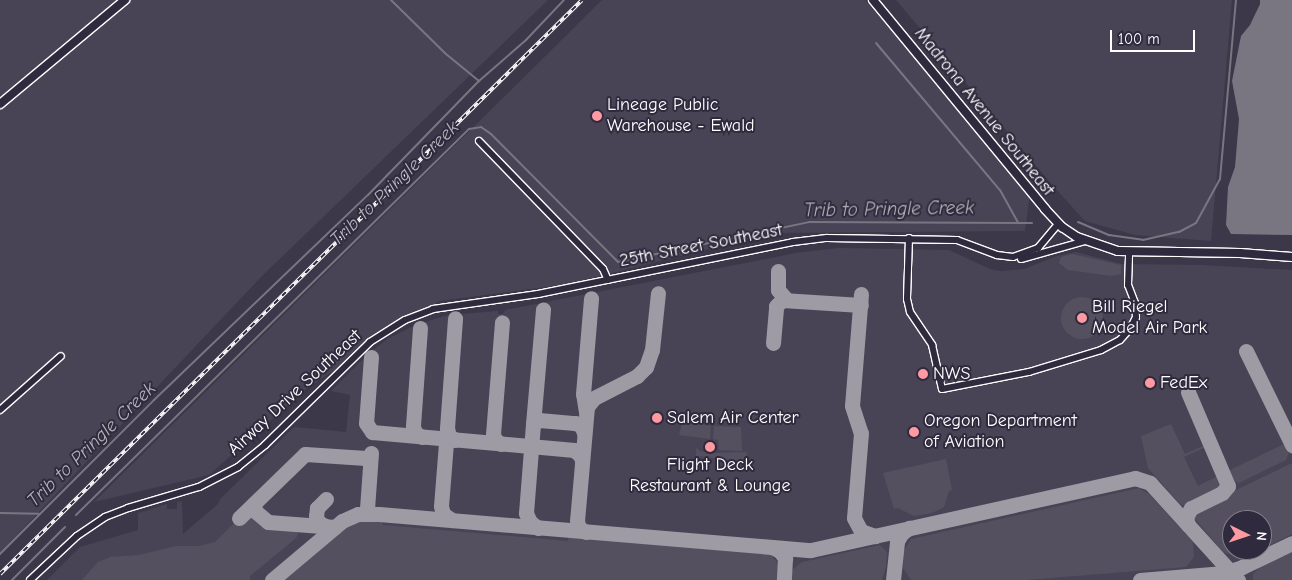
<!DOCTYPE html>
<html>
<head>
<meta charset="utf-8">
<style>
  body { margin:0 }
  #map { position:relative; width:1292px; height:580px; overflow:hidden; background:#3c3749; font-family:"Comic Neue",sans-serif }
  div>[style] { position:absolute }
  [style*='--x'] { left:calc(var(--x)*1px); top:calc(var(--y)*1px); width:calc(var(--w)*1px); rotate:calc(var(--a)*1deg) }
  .built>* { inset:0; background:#494455 }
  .green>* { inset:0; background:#555060 }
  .round { border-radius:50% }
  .water>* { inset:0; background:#797682 }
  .stream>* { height:2px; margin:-1px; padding:0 1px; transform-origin:1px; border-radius:1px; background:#797682 }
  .taxiway>* { height:15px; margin:-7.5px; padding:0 7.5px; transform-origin:7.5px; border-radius:7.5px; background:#9e9ba4 }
  .roads { filter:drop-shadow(1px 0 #fff) drop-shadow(-1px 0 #fff) drop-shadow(0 1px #fff) drop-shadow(0 -1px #fff) }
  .minor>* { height:6px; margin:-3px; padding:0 3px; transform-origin:3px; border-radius:3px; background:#2f2a3d }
  .major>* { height:8px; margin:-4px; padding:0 4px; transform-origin:4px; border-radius:4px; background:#2f2a3d }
  .rail>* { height:4px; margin-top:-2px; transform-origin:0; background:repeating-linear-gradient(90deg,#2f2a3d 0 5.5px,#fff 0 11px); box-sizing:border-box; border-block:1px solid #fff }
  .dots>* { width:14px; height:14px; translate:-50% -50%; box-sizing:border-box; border:2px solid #2f2a3d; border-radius:50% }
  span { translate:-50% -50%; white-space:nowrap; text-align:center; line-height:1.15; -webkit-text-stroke:4px #2f2a3d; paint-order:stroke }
  .poi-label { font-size:18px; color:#fff }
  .left { translate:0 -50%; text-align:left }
  .street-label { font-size:18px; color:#fff }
  .water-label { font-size:19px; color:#b5b4ba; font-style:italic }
  .north { position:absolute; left:1222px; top:510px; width:50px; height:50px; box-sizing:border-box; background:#2f2a3d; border:1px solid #827f8b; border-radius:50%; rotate:94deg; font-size:14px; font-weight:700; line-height:20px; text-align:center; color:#fff }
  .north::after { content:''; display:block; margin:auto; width:18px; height:22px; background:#ff9aa2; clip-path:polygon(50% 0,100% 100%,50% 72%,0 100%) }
  .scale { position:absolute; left:1110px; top:30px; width:85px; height:22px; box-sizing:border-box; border:2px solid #fff; border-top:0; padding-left:6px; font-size:15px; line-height:18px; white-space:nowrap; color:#fff; -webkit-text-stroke:4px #2f2a3d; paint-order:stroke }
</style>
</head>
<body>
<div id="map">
  <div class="built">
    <div style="clip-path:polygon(0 0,548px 0,261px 277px,0 553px)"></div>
    <div style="clip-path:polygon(602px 0,865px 0,1030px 192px,1025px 231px,773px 233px,568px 284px,439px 301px,306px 389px,209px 475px,94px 502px)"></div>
    <div style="clip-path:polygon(896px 0,1232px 0,1211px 241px,1135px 235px,1085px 221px,1054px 187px)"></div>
    <div style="clip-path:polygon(evenodd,838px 248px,949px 250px,990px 269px,1000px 271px,1024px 269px,1057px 256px,1076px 252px,1122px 264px,1201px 265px,1292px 270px,1292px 580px,47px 580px,80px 547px,138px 530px,138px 513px,167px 504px,167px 509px,177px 509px,177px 502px,182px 501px,183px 534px,218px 504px,220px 499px,294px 427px,346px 432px,350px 395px,331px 391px,370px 352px,389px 338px,418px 324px,448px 315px,498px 311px,498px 314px,503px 314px,505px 310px,796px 253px,838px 248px,1232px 520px,1262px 520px,1262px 550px,1232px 550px,1232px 520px)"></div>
  </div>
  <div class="green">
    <div style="clip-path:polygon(1072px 254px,1121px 265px,1121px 274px,1111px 276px,1068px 270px,1059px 263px,1061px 257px)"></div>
    <div class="round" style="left:1061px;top:297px;width:42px;height:42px"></div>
    <div style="clip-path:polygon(683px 420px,711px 426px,710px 439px,679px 435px)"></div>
    <div style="clip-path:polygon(1171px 424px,1185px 454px,1205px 445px,1206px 447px,1184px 457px,1198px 486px,1220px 475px,1224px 483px,1222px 488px,1185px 506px,1180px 504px,1148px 468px,1141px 436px)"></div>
    <div style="clip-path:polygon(714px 426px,741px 427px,742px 451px,719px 450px,718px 440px,713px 439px)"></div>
    <div style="clip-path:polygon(1284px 444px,1289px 453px,1286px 460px,1239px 483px,1231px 480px,1228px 471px)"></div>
    <div style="clip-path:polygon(696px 448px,700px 451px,712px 453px,747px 452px,746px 461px,696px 456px)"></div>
    <div style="clip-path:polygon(946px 459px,952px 490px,949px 491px,944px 507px,932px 513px,914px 516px,898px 508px,894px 509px,883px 473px)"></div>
    <div style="clip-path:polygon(1292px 463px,1292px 534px,1262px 549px,1262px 520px,1232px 520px,1232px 550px,1260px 550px,1239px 557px,1223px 552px,1194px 518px,1193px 513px,1197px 509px)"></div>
    <div style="clip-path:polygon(1139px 488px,1149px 494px,1193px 542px,1194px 557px,1186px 567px,1026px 580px,911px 580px,903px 568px,904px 551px,911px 539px)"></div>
    <div style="clip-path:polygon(251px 514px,267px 525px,294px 527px,298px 534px,296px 538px,250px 576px,250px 580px,82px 580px,98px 562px,111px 557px,139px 555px,176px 546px,199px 546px,215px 542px,232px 525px)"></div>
    <div style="clip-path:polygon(367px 520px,382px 521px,383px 525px,568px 541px,568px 537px,770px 554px,778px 563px,778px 580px,282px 580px,350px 524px)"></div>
    <div style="clip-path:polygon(880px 545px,887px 552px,886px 567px,882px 580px,791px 580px,792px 570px,802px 562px)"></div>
    <div style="clip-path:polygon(1292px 551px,1292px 580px,1253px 580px,1253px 574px,1259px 568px)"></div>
  </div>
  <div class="water">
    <div style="clip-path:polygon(1260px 0,1292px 0,1292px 235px,1231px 234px,1226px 225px,1228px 187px,1235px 167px,1239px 119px,1232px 81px,1241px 36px,1250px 25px,1260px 4px)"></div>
  </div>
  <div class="stream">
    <div style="--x:391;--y:0;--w:77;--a:44.5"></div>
    <div style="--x:446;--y:54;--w:43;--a:39.3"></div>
    <div style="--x:876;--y:43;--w:192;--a:49.9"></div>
    <div style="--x:1000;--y:190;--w:38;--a:61"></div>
    <div style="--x:1018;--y:223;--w:14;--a:0"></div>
    <div style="--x:1078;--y:222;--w:34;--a:23"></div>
    <div style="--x:1109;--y:235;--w:34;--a:8"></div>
    <div style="--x:1143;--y:240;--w:37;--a:-13"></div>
    <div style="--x:1179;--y:232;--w:19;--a:-28"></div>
    <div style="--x:1196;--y:223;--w:50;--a:-61.4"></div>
    <div style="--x:1220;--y:179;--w:180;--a:-84.9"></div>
    <div style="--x:0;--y:513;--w:39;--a:1"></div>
    <div style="--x:76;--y:515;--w:551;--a:-44.49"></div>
    <div style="--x:469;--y:129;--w:12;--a:-9"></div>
    <div style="--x:481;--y:127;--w:12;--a:35"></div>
    <div style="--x:491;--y:134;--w:180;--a:45.2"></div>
    <div style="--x:618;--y:262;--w:195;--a:-11.8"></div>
    <div style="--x:809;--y:222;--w:209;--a:0.3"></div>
    <div style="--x:0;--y:554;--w:218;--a:-45"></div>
    <div style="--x:154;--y:400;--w:296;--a:-43.8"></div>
    <div style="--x:368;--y:195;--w:159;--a:-45.8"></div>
    <div style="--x:479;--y:81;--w:62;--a:-41.1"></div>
    <div style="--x:526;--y:40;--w:55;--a:-46.5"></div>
    <div style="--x:12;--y:580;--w:75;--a:-45"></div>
  </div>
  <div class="taxiway">
    <div style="--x:778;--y:271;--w:19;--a:90"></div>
    <div style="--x:778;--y:290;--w:12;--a:48"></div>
    <div style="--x:861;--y:294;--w:112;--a:94.6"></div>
    <div style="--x:852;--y:406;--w:28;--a:72"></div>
    <div style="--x:861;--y:433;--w:85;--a:94.7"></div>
    <div style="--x:854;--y:518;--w:15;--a:62"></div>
    <div style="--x:861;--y:531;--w:15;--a:20"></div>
    <div style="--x:420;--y:328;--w:98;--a:94.1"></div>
    <div style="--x:413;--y:426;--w:7;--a:74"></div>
    <div style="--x:415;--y:433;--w:8;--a:30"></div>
    <div style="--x:773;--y:343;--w:37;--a:-85"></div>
    <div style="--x:776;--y:306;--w:8;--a:-45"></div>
    <div style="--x:782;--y:300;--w:79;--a:3.6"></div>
    <div style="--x:1246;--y:351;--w:105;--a:63.9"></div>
    <div style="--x:371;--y:357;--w:66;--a:94.3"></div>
    <div style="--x:366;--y:423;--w:11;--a:56"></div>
    <div style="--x:372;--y:432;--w:203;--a:5.1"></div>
    <div style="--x:574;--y:450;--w:8;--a:40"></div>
    <div style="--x:580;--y:455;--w:5;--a:68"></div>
    <div style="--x:1188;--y:392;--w:102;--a:66.9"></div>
    <div style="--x:1228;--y:486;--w:9;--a:131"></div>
    <div style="--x:1222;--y:493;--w:34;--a:154"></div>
    <div style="--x:1191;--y:508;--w:10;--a:119"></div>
    <div style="--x:1186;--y:517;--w:8;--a:76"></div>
    <div style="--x:586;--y:412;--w:18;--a:-99"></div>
    <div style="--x:583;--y:394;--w:96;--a:-85.2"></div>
    <div style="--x:533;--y:424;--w:115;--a:-85"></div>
    <div style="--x:447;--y:430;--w:76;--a:94.5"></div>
    <div style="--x:441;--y:506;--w:8;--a:76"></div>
    <div style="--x:443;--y:514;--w:11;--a:34"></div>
    <div style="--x:455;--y:440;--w:7;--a:-146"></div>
    <div style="--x:449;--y:436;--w:8;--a:-104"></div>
    <div style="--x:447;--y:428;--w:110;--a:-85.8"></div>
    <div style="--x:501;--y:444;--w:7;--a:-146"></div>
    <div style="--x:495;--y:440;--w:6;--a:-108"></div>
    <div style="--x:493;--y:434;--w:112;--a:-85.4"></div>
    <div style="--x:371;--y:453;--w:56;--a:94.1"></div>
    <div style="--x:367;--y:509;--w:7;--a:45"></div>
    <div style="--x:326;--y:499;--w:13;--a:135"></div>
    <div style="--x:317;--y:508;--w:8;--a:97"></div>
    <div style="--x:316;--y:516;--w:6;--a:72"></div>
    <div style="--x:318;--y:522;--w:10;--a:29"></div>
    <div style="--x:254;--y:504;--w:7;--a:82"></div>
    <div style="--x:255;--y:511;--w:17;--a:40"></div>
    <div style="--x:268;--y:522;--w:67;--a:4.3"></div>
    <div style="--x:239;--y:518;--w:92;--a:-44.1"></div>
    <div style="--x:305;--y:454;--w:61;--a:3.8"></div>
    <div style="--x:366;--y:458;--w:6;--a:51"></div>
    <div style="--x:538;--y:528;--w:10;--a:-143"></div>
    <div style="--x:530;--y:522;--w:10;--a:-114"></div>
    <div style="--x:526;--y:513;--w:89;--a:-85.5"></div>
    <div style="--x:533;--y:424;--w:7;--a:-34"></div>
    <div style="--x:539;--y:420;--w:36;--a:5"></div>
    <div style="--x:575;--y:423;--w:6;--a:18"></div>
    <div style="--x:581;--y:425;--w:9;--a:69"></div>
    <div style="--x:586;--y:532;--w:8;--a:-150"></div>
    <div style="--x:579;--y:528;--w:7;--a:-106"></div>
    <div style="--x:577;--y:521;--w:114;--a:-85"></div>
    <div style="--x:587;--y:407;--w:11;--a:-52"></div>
    <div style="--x:594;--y:398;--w:48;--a:-27.1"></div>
    <div style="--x:637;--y:376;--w:13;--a:-45"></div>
    <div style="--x:646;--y:367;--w:18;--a:-71"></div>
    <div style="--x:652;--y:350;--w:57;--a:-84"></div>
    <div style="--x:772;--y:547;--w:9;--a:27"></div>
    <div style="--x:780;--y:551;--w:9;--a:54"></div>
    <div style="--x:785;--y:558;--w:22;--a:93"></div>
    <div style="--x:272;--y:580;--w:92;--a:-40.1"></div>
    <div style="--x:342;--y:521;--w:17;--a:-24"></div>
    <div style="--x:358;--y:514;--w:21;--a:0"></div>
    <div style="--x:379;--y:514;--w:433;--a:4.8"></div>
    <div style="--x:811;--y:550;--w:332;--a:-12.5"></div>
    <div style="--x:1135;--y:478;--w:16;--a:18"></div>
    <div style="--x:1150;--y:483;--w:131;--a:47.8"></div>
    <div style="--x:893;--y:580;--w:39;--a:-84"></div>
    <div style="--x:897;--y:541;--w:9;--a:-58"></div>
    <div style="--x:902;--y:533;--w:9;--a:-36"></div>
    <div style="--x:1140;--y:580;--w:84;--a:-4.8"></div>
    <div style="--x:1224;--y:573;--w:19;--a:-18"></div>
    <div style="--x:1242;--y:567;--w:55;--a:-25.6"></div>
  </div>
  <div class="roads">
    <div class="minor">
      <div style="--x:479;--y:141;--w:178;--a:45.9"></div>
      <div style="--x:603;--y:269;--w:12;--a:66"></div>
      <div style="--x:909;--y:238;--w:61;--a:91.9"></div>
      <div style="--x:907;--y:299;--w:13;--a:77"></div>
      <div style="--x:910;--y:312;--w:40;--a:56"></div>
      <div style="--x:932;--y:345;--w:45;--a:77.2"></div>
      <div style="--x:942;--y:389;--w:89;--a:-11.1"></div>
      <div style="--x:1029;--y:372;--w:75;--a:-17"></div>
      <div style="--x:1101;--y:350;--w:21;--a:-28"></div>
      <div style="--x:1120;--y:340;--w:15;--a:-48"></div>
      <div style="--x:1130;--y:329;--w:13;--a:-63"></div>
      <div style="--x:1136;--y:317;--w:14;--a:-94"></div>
      <div style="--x:1135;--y:303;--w:19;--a:-111"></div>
      <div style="--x:1128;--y:285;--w:33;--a:-88"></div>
      <div style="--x:1021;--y:259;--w:66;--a:-15.7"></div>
      <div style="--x:0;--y:410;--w:81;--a:-41.5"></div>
      <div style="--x:30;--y:580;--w:64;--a:-43.1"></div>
      <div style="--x:77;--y:536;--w:34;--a:-34"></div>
      <div style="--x:105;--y:517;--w:25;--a:-21"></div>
      <div style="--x:128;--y:508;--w:74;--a:-16.5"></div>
      <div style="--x:199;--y:487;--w:44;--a:-27.1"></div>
      <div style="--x:238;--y:467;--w:35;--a:-39"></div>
      <div style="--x:265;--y:445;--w:147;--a:-44.4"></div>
      <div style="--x:370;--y:342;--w:41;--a:-32.2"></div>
      <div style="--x:405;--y:320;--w:30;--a:-21"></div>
      <div style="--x:433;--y:309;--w:106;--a:-8.1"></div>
      <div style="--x:538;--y:294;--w:260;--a:-11.5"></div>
      <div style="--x:793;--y:242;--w:34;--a:-7"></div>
      <div style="--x:827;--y:238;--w:130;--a:0.9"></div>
      <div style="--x:957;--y:240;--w:43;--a:20.6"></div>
      <div style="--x:997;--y:255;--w:16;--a:7"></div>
      <div style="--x:1013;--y:257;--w:27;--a:-20"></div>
      <div style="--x:1038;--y:248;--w:31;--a:-50"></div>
    </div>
    <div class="major">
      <div style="--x:873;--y:0;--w:271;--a:50.5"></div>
      <div style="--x:1045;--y:209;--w:25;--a:47"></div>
      <div style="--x:1062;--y:227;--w:18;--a:34"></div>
      <div style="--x:1077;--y:237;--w:43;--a:18.9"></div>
      <div style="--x:1118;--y:251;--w:122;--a:0.9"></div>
      <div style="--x:1240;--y:253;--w:52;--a:4.4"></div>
      <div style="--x:0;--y:104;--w:163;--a:-39.8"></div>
    </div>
  </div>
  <div class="rail">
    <div style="--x:0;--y:574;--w:817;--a:-44.6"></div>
  </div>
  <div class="dots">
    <div style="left:597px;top:116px;background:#ff9aa2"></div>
    <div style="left:1082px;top:318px;background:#ff9aa2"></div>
    <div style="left:923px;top:374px;background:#ff9aa2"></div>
    <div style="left:1150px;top:383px;background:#ff9aa2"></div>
    <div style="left:657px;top:418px;background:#ff9aa2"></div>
    <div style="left:914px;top:432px;background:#ff9aa2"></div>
    <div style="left:710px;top:447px;background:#ff9aa2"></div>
  </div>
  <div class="poi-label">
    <span class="left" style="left:607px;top:116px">Lineage Public<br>Warehouse - Ewald</span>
    <span class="left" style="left:1092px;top:318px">Bill Riegel<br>Model Air Park</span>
    <span class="left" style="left:933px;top:374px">NWS</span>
    <span class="left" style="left:1160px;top:383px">FedEx</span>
    <span class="left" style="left:667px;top:418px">Salem Air Center</span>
    <span class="left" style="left:924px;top:432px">Oregon Department<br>of Aviation</span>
    <span style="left:710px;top:476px">Flight Deck<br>Restaurant &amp; Lounge</span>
  </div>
  <div class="street-label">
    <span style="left:984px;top:112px;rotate:51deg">Madrona Avenue Southeast</span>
    <span style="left:701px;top:246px;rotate:-11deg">25th Street Southeast</span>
    <span style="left:295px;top:393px;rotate:-43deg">Airway Drive Southeast</span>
  </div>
  <div class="water-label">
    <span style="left:395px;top:184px;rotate:-44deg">Trib to Pringle Creek</span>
    <span style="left:889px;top:210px;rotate:-1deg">Trib to Pringle Creek</span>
    <span style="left:92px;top:445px;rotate:-44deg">Trib to Pringle Creek</span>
  </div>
  <div class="north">N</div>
  <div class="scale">100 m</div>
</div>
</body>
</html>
